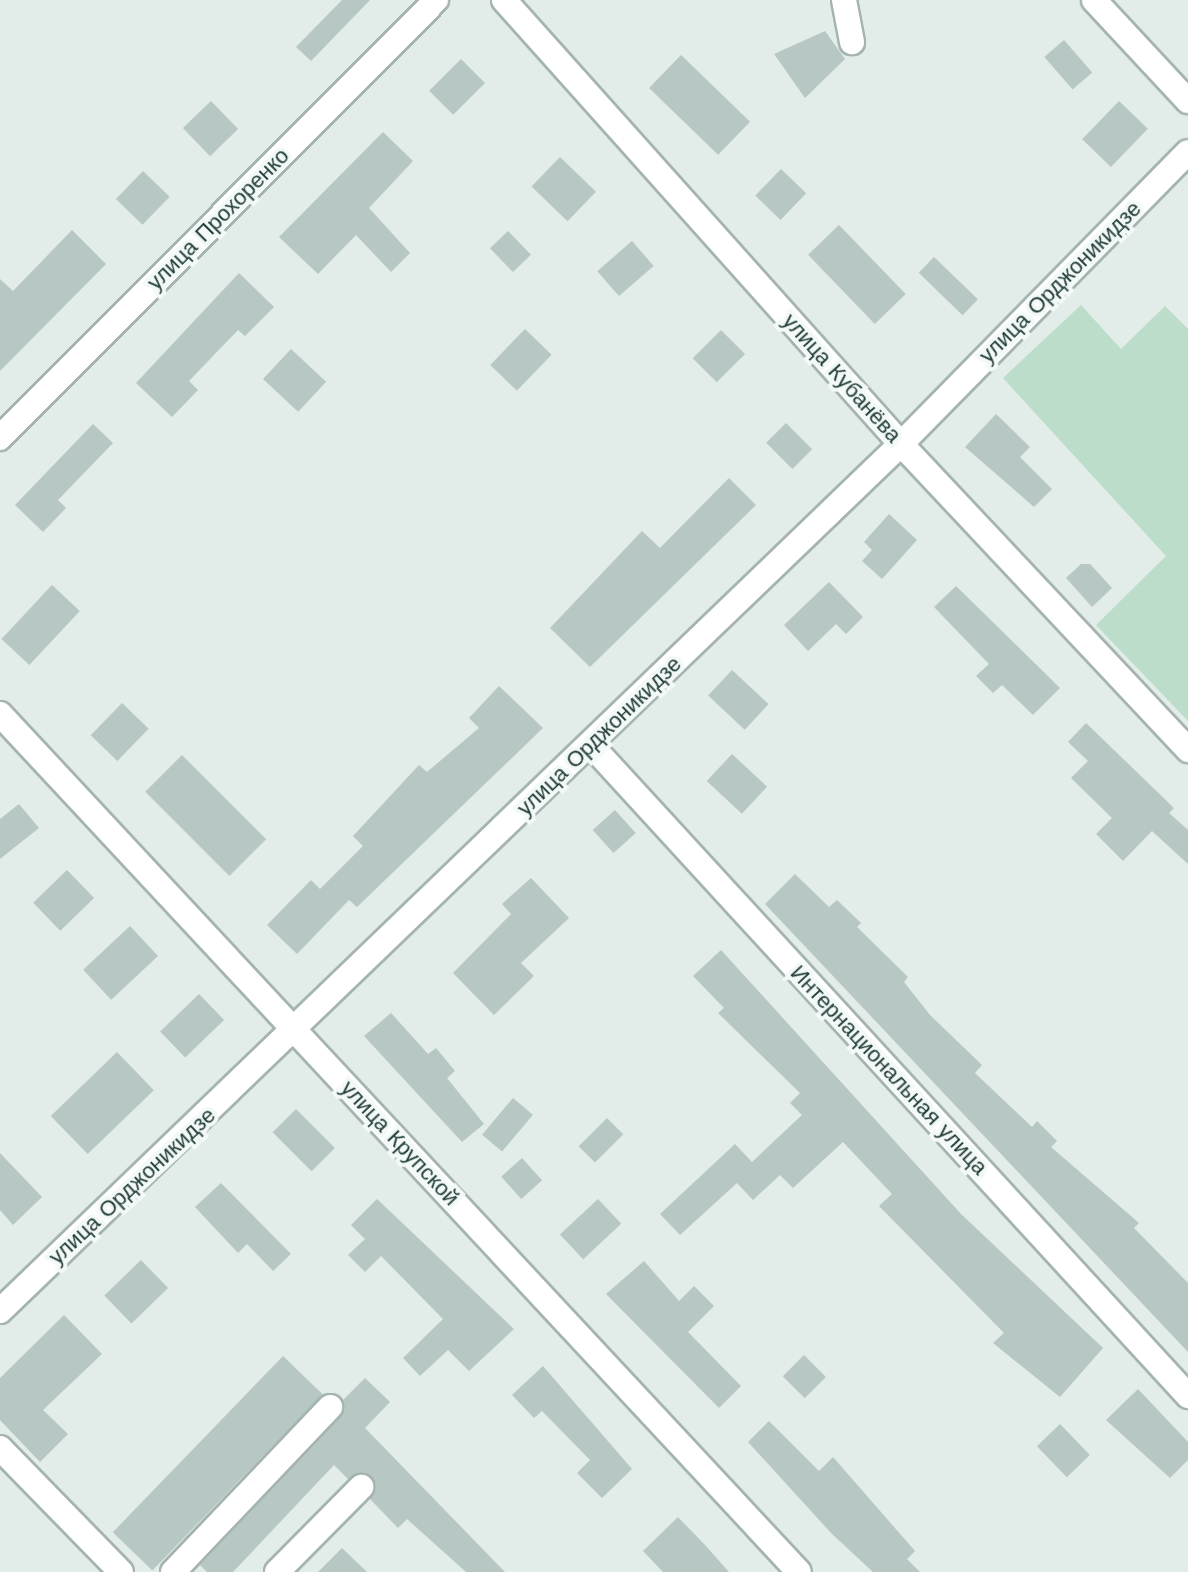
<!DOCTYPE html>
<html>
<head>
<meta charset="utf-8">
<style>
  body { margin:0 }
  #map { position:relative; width:1188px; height:1572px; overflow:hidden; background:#e2ece9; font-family:"Work Sans",sans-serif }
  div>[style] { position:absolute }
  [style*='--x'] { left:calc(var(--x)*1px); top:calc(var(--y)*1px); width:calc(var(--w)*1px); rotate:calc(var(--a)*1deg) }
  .green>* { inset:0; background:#bbddca }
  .building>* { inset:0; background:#b7c7c3; transform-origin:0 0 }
  .roads { filter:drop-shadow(2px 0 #a5b4b1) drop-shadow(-2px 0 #a5b4b1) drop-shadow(0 2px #a5b4b1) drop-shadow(0 -2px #a5b4b1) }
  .minor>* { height:24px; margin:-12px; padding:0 12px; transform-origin:12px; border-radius:12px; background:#fff }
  span { translate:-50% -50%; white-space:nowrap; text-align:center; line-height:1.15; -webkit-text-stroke:8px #f3f9f7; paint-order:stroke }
  .street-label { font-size:22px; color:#223d3a }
</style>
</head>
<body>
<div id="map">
  <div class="green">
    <div style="clip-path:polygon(1081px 305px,1121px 349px,1165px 306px,1188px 329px,1188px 721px,1096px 625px,1166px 556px,1003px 378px)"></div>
  </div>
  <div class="building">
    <div style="clip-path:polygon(342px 0,370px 0,311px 61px,296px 47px)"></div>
    <div style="clip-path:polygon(825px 31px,845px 59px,805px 98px,774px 54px)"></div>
    <div style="left:1064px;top:40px;width:43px;height:26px;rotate:49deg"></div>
    <div style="left:681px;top:55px;width:96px;height:46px;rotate:44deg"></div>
    <div style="left:461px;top:59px;width:34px;height:45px;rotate:45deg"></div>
    <div style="left:211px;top:101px;width:39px;height:39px;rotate:46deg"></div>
    <div style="left:1119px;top:101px;width:40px;height:53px;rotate:44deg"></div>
    <div style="clip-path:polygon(383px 132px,413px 161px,369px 208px,410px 253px,391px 272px,356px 235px,318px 274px,279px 237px)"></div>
    <div style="left:560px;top:157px;width:50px;height:41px;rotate:44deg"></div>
    <div style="left:781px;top:169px;width:35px;height:37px;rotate:44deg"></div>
    <div style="left:143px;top:171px;width:37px;height:39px;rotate:44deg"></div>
    <div style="left:839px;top:225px;width:96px;height:43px;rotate:46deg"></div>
    <div style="clip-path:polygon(72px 230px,106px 264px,0 371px,0 279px,13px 291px)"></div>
    <div style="left:508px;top:231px;width:33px;height:25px;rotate:46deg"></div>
    <div style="left:632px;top:241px;width:33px;height:46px;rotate:49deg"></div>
    <div style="left:934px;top:257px;width:61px;height:22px;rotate:44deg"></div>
    <div style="clip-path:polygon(239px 273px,274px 307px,245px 336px,238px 330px,189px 381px,198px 390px,172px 417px,136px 383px)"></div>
    <div style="left:525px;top:329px;width:37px;height:50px;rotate:44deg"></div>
    <div style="left:721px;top:330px;width:34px;height:40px;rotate:45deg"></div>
    <div style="left:291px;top:349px;width:48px;height:41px;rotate:43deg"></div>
    <div style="clip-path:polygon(996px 414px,1030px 447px,1020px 457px,1052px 489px,1034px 507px,965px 447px)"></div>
    <div style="left:786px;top:423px;width:37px;height:28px;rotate:45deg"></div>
    <div style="clip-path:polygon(93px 424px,113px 443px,58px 500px,66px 508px,43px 532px,15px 505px)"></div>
    <div style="clip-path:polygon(729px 478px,756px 505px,590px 667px,550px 628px,642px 531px,660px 548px)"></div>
    <div style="clip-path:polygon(889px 514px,917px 540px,882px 579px,862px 561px,872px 550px,864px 542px)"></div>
    <div style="clip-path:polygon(1081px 564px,1090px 564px,1112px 588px,1092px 607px,1066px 578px)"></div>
    <div style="clip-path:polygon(829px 582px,863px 617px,846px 634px,836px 624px,808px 651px,784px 625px)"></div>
    <div style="left:52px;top:585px;width:38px;height:74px;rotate:43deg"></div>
    <div style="clip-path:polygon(956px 586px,1060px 688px,1033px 715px,1002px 685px,993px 693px,976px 676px,989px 664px,934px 607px)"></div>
    <div style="left:732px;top:670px;width:50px;height:35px;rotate:43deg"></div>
    <div style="clip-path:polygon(499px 686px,543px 728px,357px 907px,349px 900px,297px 954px,267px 925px,311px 880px,320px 889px,363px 846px,353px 836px,419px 765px,427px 772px,479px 728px,469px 718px)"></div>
    <div style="left:122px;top:703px;width:37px;height:45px;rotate:44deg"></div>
    <div style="clip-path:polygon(1086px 723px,1174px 808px,1169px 813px,1188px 830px,1188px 864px,1152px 831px,1123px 861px,1096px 834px,1112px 818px,1071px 778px,1088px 761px,1068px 742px)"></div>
    <div style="left:732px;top:754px;width:48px;height:37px;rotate:43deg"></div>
    <div style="left:182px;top:755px;width:119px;height:52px;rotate:45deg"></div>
    <div style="clip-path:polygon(19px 804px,39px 828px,0 859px,0 819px)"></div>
    <div style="left:615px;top:810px;width:31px;height:30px;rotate:48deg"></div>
    <div style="left:67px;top:870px;width:39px;height:47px;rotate:46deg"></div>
    <div style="clip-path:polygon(795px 874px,829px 907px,837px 900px,861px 923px,857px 927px,908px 977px,904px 982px,930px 1015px,982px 1065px,975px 1073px,1032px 1127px,1037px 1121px,1057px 1141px,1051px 1147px,1139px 1223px,1134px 1228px,1188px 1283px,1188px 1352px,765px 904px)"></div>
    <div style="clip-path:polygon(531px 878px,569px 918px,521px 963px,534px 976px,494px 1015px,453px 973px,511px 914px,502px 904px)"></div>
    <div style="left:130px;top:926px;width:41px;height:64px;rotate:47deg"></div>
    <div style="clip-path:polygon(721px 950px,961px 1214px,1103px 1348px,1060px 1397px,993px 1343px,1004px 1333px,879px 1206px,892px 1194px,843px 1142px,793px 1188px,780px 1175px,753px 1200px,737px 1183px,680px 1235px,660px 1214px,735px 1144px,752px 1162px,802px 1115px,790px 1103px,800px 1093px,718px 1013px,724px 1008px,693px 976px)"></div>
    <div style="left:199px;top:994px;width:36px;height:54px;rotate:46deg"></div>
    <div style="clip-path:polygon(391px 1013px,428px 1054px,436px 1048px,455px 1071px,447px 1078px,484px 1124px,462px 1142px,364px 1036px)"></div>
    <div style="left:117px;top:1052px;width:53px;height:92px;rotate:46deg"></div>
    <div style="left:513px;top:1098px;width:26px;height:48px;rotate:40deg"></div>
    <div style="left:296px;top:1109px;width:55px;height:33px;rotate:45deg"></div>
    <div style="left:607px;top:1118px;width:23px;height:40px;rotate:45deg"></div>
    <div style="clip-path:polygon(0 1153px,42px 1197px,13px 1225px,0 1210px)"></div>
    <div style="left:522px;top:1158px;width:30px;height:28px;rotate:48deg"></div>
    <div style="clip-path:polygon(221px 1183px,291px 1254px,273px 1271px,247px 1244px,238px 1253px,195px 1207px)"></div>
    <div style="clip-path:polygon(377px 1199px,514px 1329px,469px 1371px,448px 1350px,420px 1376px,403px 1358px,443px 1319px,381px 1256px,365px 1272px,348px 1255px,365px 1239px,351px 1225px)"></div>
    <div style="left:598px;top:1199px;width:34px;height:52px;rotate:47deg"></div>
    <div style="left:141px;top:1260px;width:39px;height:51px;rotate:46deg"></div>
    <div style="clip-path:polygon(644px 1261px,679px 1301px,694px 1286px,714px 1306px,688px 1332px,741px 1386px,719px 1408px,606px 1294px)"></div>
    <div style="clip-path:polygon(64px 1315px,102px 1354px,43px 1410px,68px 1434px,40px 1462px,0 1420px,0 1378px)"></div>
    <div style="left:804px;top:1355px;width:31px;height:30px;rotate:45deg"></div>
    <div style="left:283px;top:1356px;width:55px;height:245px;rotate:44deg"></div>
    <div style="clip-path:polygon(543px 1366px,632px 1469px,602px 1498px,577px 1473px,590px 1460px,542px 1411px,534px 1418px,512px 1395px)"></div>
    <div style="clip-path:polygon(365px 1378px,390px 1402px,365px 1428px,505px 1572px,466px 1572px,407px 1519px,398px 1528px,370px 1499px,371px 1476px,348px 1479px,334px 1465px,233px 1572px,207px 1572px,200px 1565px,341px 1417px,343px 1400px)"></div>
    <div style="clip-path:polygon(1138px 1389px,1188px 1442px,1188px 1460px,1170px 1478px,1106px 1420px)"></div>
    <div style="clip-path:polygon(769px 1421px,819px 1471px,833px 1457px,915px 1551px,907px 1559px,920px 1572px,873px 1572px,831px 1533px,748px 1442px)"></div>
    <div style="left:1060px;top:1424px;width:43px;height:32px;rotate:46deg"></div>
    <div style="clip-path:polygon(678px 1517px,705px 1545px,729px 1572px,663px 1572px,643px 1551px)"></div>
    <div style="clip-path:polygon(342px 1548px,367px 1572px,318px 1572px)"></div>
  </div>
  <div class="roads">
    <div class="minor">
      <div style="--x:504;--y:0;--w:596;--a:48.2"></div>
      <div style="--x:901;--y:444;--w:420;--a:46.8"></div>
      <div style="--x:844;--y:0;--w:43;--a:79.2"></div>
      <div style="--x:1094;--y:0;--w:138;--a:47.1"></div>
      <div style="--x:0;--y:438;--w:618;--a:-45.13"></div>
      <div style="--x:0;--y:714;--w:1172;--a:47.04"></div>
      <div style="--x:590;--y:744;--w:885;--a:47.47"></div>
      <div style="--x:0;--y:1311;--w:1250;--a:-43.9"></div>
      <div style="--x:901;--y:444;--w:409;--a:-45.5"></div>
      <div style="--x:0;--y:1448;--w:173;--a:45.7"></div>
      <div style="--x:173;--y:1572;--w:228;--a:-46.4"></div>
      <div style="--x:277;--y:1572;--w:120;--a:-45.3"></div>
    </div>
  </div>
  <div class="street-label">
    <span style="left:218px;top:219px;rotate:-45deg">улица Прохоренко</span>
    <span style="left:1060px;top:282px;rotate:-45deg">улица Орджоникидзе</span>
    <span style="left:842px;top:378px;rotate:48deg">улица Кубанёва</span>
    <span style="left:599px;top:736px;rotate:-44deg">улица Орджоникидзе</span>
    <span style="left:889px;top:1070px;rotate:47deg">Интернациональная улица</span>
    <span style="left:400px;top:1143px;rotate:47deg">улица Крупской</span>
    <span style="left:132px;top:1186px;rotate:-43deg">улица Орджоникидзе</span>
  </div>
</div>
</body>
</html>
